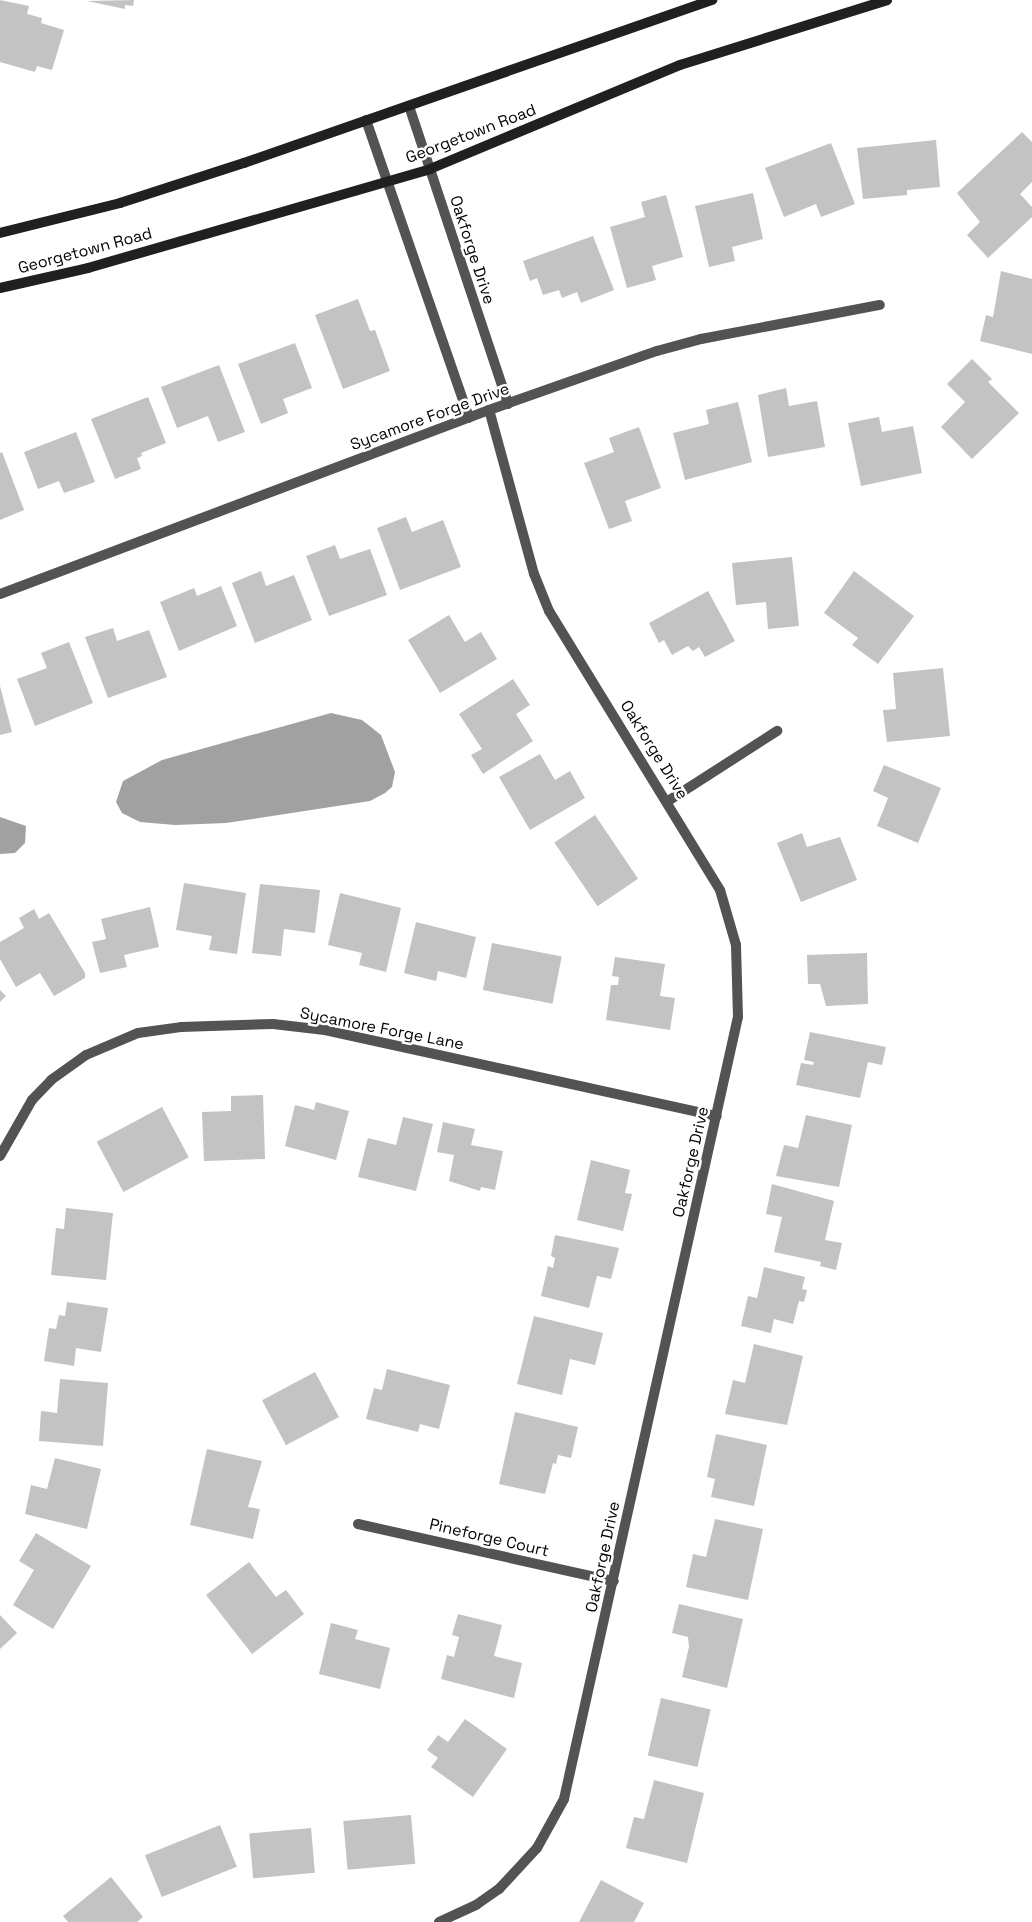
<!DOCTYPE html>
<html>
<head>
<meta charset="utf-8">
<style>
  body { margin:0 }
  #map { position:relative; width:1032px; height:1922px; overflow:hidden; background:#fff; font-family:"Space Grotesk",sans-serif }
  div>[style] { position:absolute }
  [style*='--x'] { left:calc(var(--x)*1px); top:calc(var(--y)*1px); width:calc(var(--w)*1px); rotate:calc(var(--a)*1deg) }
  .water>* { inset:0; background:#a1a1a1 }
  .building>* { inset:0; background:#c3c3c3; transform-origin:0 0 }
  .street>* { height:10px; margin:-5px; padding:0 5px; transform-origin:5px; border-radius:5px; background:#535353 }
  .secondary>* { height:10px; margin:-5px; padding:0 5px; transform-origin:5px; border-radius:5px; background:#202020 }
  span { translate:-50% -50%; white-space:nowrap; text-align:center; line-height:1.15; -webkit-text-stroke:5px #fff; paint-order:stroke }
  .street-label { font-size:16px; color:#000 }
</style>
</head>
<body>
<div id="map">
  <div class="water">
    <div style="clip-path:polygon(331px 713px,362px 720px,381px 735px,395px 772px,392px 787px,385px 793px,370px 801px,226px 823px,175px 825px,140px 822px,122px 813px,116px 802px,123px 781px,162px 760px)"></div>
    <div style="clip-path:polygon(0 817px,26px 826px,25px 843px,15px 853px,0 854px)"></div>
  </div>
  <div class="building">
    <div style="clip-path:polygon(0 0,29px 6px,27px 14px,42px 18px,41px 23px,64px 30px,52px 70px,37px 66px,35px 72px,0 62px)"></div>
    <div style="clip-path:polygon(134px 0,133px 6px,125px 5px,125px 9px,87px 1px)"></div>
    <div style="clip-path:polygon(1022px 132px,1032px 142px,1032px 182px,1020px 194px,1032px 207px,1032px 217px,988px 258px,967px 235px,980px 222px,957px 193px)"></div>
    <div style="clip-path:polygon(936px 140px,940px 187px,907px 190px,907px 195px,863px 199px,857px 148px)"></div>
    <div style="clip-path:polygon(831px 143px,855px 204px,821px 217px,816px 204px,784px 217px,765px 168px)"></div>
    <div style="clip-path:polygon(753px 193px,763px 239px,732px 247px,735px 261px,709px 267px,695px 206px)"></div>
    <div style="clip-path:polygon(666px 195px,683px 257px,652px 266px,656px 280px,627px 288px,610px 227px,645px 217px,641px 202px)"></div>
    <div style="clip-path:polygon(593px 236px,614px 290px,581px 303px,577px 292px,562px 298px,559px 290px,543px 295px,537px 278px,530px 281px,523px 261px)"></div>
    <div style="clip-path:polygon(1001px 271px,1032px 279px,1032px 354px,980px 341px,986px 315px,993px 317px)"></div>
    <div style="clip-path:polygon(358px 299px,370px 331px,375px 330px,390px 371px,343px 389px,315px 315px)"></div>
    <div style="clip-path:polygon(295px 343px,312px 388px,283px 399px,288px 413px,261px 424px,238px 364px)"></div>
    <div style="clip-path:polygon(972px 359px,992px 379px,988px 382px,1019px 413px,972px 459px,941px 427px,965px 402px,947px 384px)"></div>
    <div style="clip-path:polygon(219px 365px,245px 432px,218px 442px,208px 416px,177px 428px,161px 387px)"></div>
    <div style="clip-path:polygon(786px 388px,789px 406px,817px 401px,825px 447px,768px 457px,758px 395px)"></div>
    <div style="clip-path:polygon(148px 397px,166px 443px,141px 453px,142px 456px,137px 458px,141px 469px,115px 479px,91px 419px)"></div>
    <div style="clip-path:polygon(738px 402px,752px 462px,685px 480px,673px 433px,709px 424px,706px 410px)"></div>
    <div style="clip-path:polygon(879px 417px,882px 432px,913px 426px,922px 473px,861px 486px,848px 423px)"></div>
    <div style="clip-path:polygon(639px 427px,661px 488px,625px 501px,632px 521px,609px 529px,584px 463px,614px 452px,609px 438px)"></div>
    <div style="clip-path:polygon(76px 432px,95px 482px,64px 493px,59px 481px,38px 489px,24px 452px)"></div>
    <div style="clip-path:polygon(2px 452px,24px 510px,0 520px,0 453px)"></div>
    <div style="clip-path:polygon(406px 517px,412px 532px,443px 520px,461px 567px,400px 590px,377px 528px)"></div>
    <div style="clip-path:polygon(335px 545px,340px 559px,370px 549px,387px 595px,329px 616px,306px 556px)"></div>
    <div style="clip-path:polygon(792px 557px,799px 626px,768px 629px,766px 602px,736px 605px,732px 563px)"></div>
    <div style="clip-path:polygon(261px 571px,266px 586px,294px 575px,312px 620px,255px 643px,232px 583px)"></div>
    <div style="clip-path:polygon(854px 571px,914px 616px,878px 664px,852px 645px,858px 638px,824px 613px)"></div>
    <div style="clip-path:polygon(221px 586px,237px 626px,179px 651px,160px 602px,194px 588px,197px 596px)"></div>
    <div style="clip-path:polygon(708px 591px,735px 641px,705px 657px,699px 647px,693px 651px,688px 646px,672px 655px,664px 640px,659px 643px,649px 623px)"></div>
    <div style="clip-path:polygon(449px 615px,465px 642px,481px 632px,497px 659px,440px 693px,408px 640px)"></div>
    <div style="clip-path:polygon(113px 628px,117px 641px,149px 630px,167px 677px,108px 698px,85px 637px)"></div>
    <div style="clip-path:polygon(69px 642px,93px 703px,35px 726px,17px 679px,47px 668px,41px 653px)"></div>
    <div style="clip-path:polygon(943px 668px,950px 736px,887px 742px,883px 710px,896px 709px,893px 673px)"></div>
    <div style="clip-path:polygon(513px 679px,530px 705px,516px 714px,533px 741px,483px 774px,471px 755px,482px 749px,459px 714px)"></div>
    <div style="clip-path:polygon(0 686px,12px 732px,0 735px)"></div>
    <div style="clip-path:polygon(540px 754px,555px 780px,570px 771px,585px 798px,530px 830px,499px 777px)"></div>
    <div style="clip-path:polygon(884px 765px,941px 788px,918px 843px,877px 826px,888px 798px,873px 791px)"></div>
    <div style="left:595px;top:815px;width:77px;height:49px;rotate:56deg"></div>
    <div style="clip-path:polygon(802px 833px,807px 847px,840px 837px,857px 880px,801px 902px,777px 843px)"></div>
    <div style="clip-path:polygon(184px 883px,246px 893px,237px 954px,209px 950px,212px 936px,176px 930px)"></div>
    <div style="clip-path:polygon(260px 884px,320px 890px,315px 933px,284px 929px,281px 956px,252px 953px)"></div>
    <div style="clip-path:polygon(340px 893px,401px 908px,386px 972px,359px 965px,362px 953px,328px 945px)"></div>
    <div style="clip-path:polygon(150px 907px,159px 947px,124px 955px,127px 967px,100px 973px,92px 942px,106px 939px,101px 919px)"></div>
    <div style="clip-path:polygon(34px 909px,39px 919px,49px 913px,85px 973px,85px 978px,54px 996px,40px 973px,16px 987px,0 959px,0 942px,24px 928px,19px 918px)"></div>
    <div style="clip-path:polygon(416px 922px,476px 937px,466px 978px,438px 971px,436px 981px,404px 973px)"></div>
    <div style="left:492px;top:943px;width:71px;height:48px;rotate:11deg"></div>
    <div style="clip-path:polygon(867px 953px,868px 1004px,826px 1006px,820px 984px,808px 984px,807px 955px)"></div>
    <div style="clip-path:polygon(615px 957px,665px 964px,660px 996px,675px 998px,670px 1030px,606px 1020px,611px 985px,618px 985px,619px 977px,612px 976px)"></div>
    <div style="clip-path:polygon(0 990px,6px 996px,0 1002px)"></div>
    <div style="clip-path:polygon(810px 1032px,886px 1047px,882px 1065px,868px 1062px,860px 1098px,796px 1085px,801px 1063px,813px 1065px,814px 1062px,804px 1060px)"></div>
    <div style="clip-path:polygon(263px 1095px,265px 1159px,204px 1161px,202px 1112px,231px 1111px,231px 1096px)"></div>
    <div style="clip-path:polygon(316px 1102px,349px 1111px,336px 1160px,285px 1146px,295px 1105px,314px 1110px)"></div>
    <div style="left:162px;top:1107px;width:57px;height:74px;rotate:62deg"></div>
    <div style="clip-path:polygon(806px 1115px,852px 1125px,839px 1187px,776px 1176px,784px 1145px,798px 1148px)"></div>
    <div style="clip-path:polygon(403px 1117px,433px 1124px,416px 1191px,358px 1177px,368px 1138px,396px 1145px)"></div>
    <div style="clip-path:polygon(443px 1122px,475px 1129px,471px 1145px,503px 1151px,495px 1190px,481px 1187px,480px 1191px,449px 1181px,454px 1155px,437px 1152px)"></div>
    <div style="clip-path:polygon(591px 1160px,630px 1170px,625px 1193px,632px 1194px,623px 1231px,577px 1220px)"></div>
    <div style="clip-path:polygon(772px 1184px,834px 1201px,825px 1240px,842px 1243px,836px 1270px,820px 1266px,821px 1262px,774px 1252px,782px 1217px,766px 1214px)"></div>
    <div style="clip-path:polygon(66px 1208px,113px 1213px,106px 1280px,51px 1275px,56px 1228px,64px 1229px)"></div>
    <div style="clip-path:polygon(555px 1235px,619px 1248px,611px 1279px,597px 1276px,589px 1308px,541px 1296px,548px 1266px,553px 1268px,555px 1258px,551px 1256px)"></div>
    <div style="clip-path:polygon(764px 1267px,805px 1277px,802px 1289px,807px 1290px,804px 1302px,799px 1301px,793px 1324px,774px 1319px,771px 1333px,741px 1326px,748px 1296px,757px 1298px)"></div>
    <div style="clip-path:polygon(67px 1302px,108px 1308px,101px 1352px,76px 1348px,74px 1366px,44px 1361px,49px 1328px,56px 1329px,59px 1315px,65px 1316px)"></div>
    <div style="clip-path:polygon(534px 1316px,603px 1333px,595px 1365px,570px 1359px,562px 1395px,517px 1384px)"></div>
    <div style="clip-path:polygon(754px 1344px,803px 1356px,787px 1425px,725px 1414px,733px 1380px,745px 1383px)"></div>
    <div style="clip-path:polygon(387px 1369px,450px 1385px,439px 1429px,420px 1424px,418px 1432px,366px 1419px,374px 1388px,382px 1390px)"></div>
    <div style="left:315px;top:1372px;width:51px;height:60px;rotate:62deg"></div>
    <div style="clip-path:polygon(60px 1379px,108px 1383px,103px 1446px,39px 1441px,41px 1411px,57px 1413px)"></div>
    <div style="clip-path:polygon(515px 1412px,578px 1427px,571px 1458px,558px 1455px,556px 1464px,553px 1463px,545px 1494px,499px 1484px)"></div>
    <div style="clip-path:polygon(716px 1434px,767px 1445px,754px 1506px,711px 1497px,715px 1479px,707px 1477px)"></div>
    <div style="clip-path:polygon(207px 1449px,262px 1461px,248px 1507px,260px 1509px,253px 1539px,190px 1525px)"></div>
    <div style="clip-path:polygon(55px 1458px,101px 1469px,87px 1529px,25px 1514px,31px 1485px,47px 1489px)"></div>
    <div style="clip-path:polygon(715px 1519px,763px 1529px,748px 1600px,686px 1587px,693px 1554px,706px 1557px)"></div>
    <div style="clip-path:polygon(36px 1533px,91px 1566px,53px 1629px,13px 1605px,34px 1570px,19px 1561px)"></div>
    <div style="clip-path:polygon(249px 1562px,276px 1597px,286px 1590px,304px 1614px,252px 1654px,206px 1595px)"></div>
    <div style="clip-path:polygon(679px 1604px,743px 1619px,727px 1688px,682px 1677px,689px 1647px,688px 1637px,672px 1633px)"></div>
    <div style="clip-path:polygon(458px 1614px,502px 1625px,494px 1656px,522px 1663px,514px 1698px,441px 1679px,447px 1655px,454px 1657px,459px 1637px,452px 1635px)"></div>
    <div style="clip-path:polygon(0 1615px,17px 1633px,0 1649px)"></div>
    <div style="clip-path:polygon(331px 1623px,358px 1630px,355px 1639px,390px 1648px,380px 1689px,319px 1674px)"></div>
    <div style="left:661px;top:1698px;width:51px;height:59px;rotate:13deg"></div>
    <div style="clip-path:polygon(465px 1719px,507px 1749px,473px 1797px,431px 1767px,438px 1758px,427px 1750px,438px 1735px,448px 1742px)"></div>
    <div style="clip-path:polygon(654px 1780px,704px 1793px,687px 1863px,626px 1848px,634px 1817px,644px 1819px)"></div>
    <div style="left:411px;top:1815px;width:49px;height:68px;rotate:85deg"></div>
    <div style="left:220px;top:1825px;width:45px;height:81px;rotate:68deg"></div>
    <div style="left:311px;top:1828px;width:45px;height:62px;rotate:85deg"></div>
    <div style="clip-path:polygon(111px 1877px,143px 1917px,137px 1922px,68px 1922px,63px 1916px)"></div>
    <div style="clip-path:polygon(601px 1880px,644px 1903px,634px 1922px,579px 1922px)"></div>
  </div>
  <div class="street">
    <div style="--x:409;--y:106;--w:314;--a:71.6"></div>
    <div style="--x:366;--y:120;--w:315;--a:70.9"></div>
    <div style="--x:0;--y:594;--w:522;--a:-20.62"></div>
    <div style="--x:489;--y:410;--w:178;--a:-19.4"></div>
    <div style="--x:657;--y:351;--w:46;--a:-15.3"></div>
    <div style="--x:701;--y:339;--w:182;--a:-10.8"></div>
    <div style="--x:668;--y:801;--w:130;--a:-32.7"></div>
    <div style="--x:0;--y:1156;--w:64;--a:-60.3"></div>
    <div style="--x:32;--y:1100;--w:28;--a:-46"></div>
    <div style="--x:51;--y:1080;--w:43;--a:-35.5"></div>
    <div style="--x:86;--y:1055;--w:56;--a:-22.9"></div>
    <div style="--x:138;--y:1033;--w:43;--a:-7.9"></div>
    <div style="--x:181;--y:1027;--w:92;--a:-1.9"></div>
    <div style="--x:273;--y:1024;--w:52;--a:6.6"></div>
    <div style="--x:325;--y:1030;--w:401;--a:12.4"></div>
    <div style="--x:358;--y:1524;--w:262;--a:12.6"></div>
    <div style="--x:439;--y:1922;--w:41;--a:-24.7"></div>
    <div style="--x:476;--y:1905;--w:28;--a:-35"></div>
    <div style="--x:499;--y:1889;--w:56;--a:-47.2"></div>
    <div style="--x:537;--y:1848;--w:56;--a:-61.1"></div>
    <div style="--x:564;--y:1799;--w:801;--a:-77.46"></div>
    <div style="--x:738;--y:1017;--w:72;--a:-91.6"></div>
    <div style="--x:736;--y:945;--w:57;--a:-106.2"></div>
    <div style="--x:720;--y:890;--w:327;--a:-121.5"></div>
    <div style="--x:549;--y:611;--w:40;--a:-112"></div>
    <div style="--x:534;--y:574;--w:170;--a:-105.3"></div>
  </div>
  <div class="secondary">
    <div style="--x:0;--y:233;--w:124;--a:-14"></div>
    <div style="--x:120;--y:203;--w:130;--a:-17.9"></div>
    <div style="--x:244;--y:163;--w:496;--a:-19.2"></div>
    <div style="--x:0;--y:288;--w:90;--a:-12.8"></div>
    <div style="--x:88;--y:268;--w:356;--a:-16.1"></div>
    <div style="--x:430;--y:169;--w:271;--a:-22.6"></div>
    <div style="--x:680;--y:65;--w:217;--a:-17.4"></div>
  </div>
  <div class="street-label">
    <span style="left:471px;top:134px;rotate:-21deg">Georgetown Road</span>
    <span style="left:472px;top:250px;rotate:72deg">Oakforge Drive</span>
    <span style="left:85px;top:251px;rotate:-15deg">Georgetown Road</span>
    <span style="left:430px;top:417px;rotate:-20deg">Sycamore Forge Drive</span>
    <span style="left:654px;top:750px;rotate:58deg">Oakforge Drive</span>
    <span style="left:382px;top:1029px;rotate:11deg">Sycamore Forge Lane</span>
    <span style="left:691px;top:1162px;rotate:-77deg">Oakforge Drive</span>
    <span style="left:489px;top:1538px;rotate:13deg">Pineforge Court</span>
    <span style="left:603px;top:1557px;rotate:-78deg">Oakforge Drive</span>
  </div>
</div>
</body>
</html>
